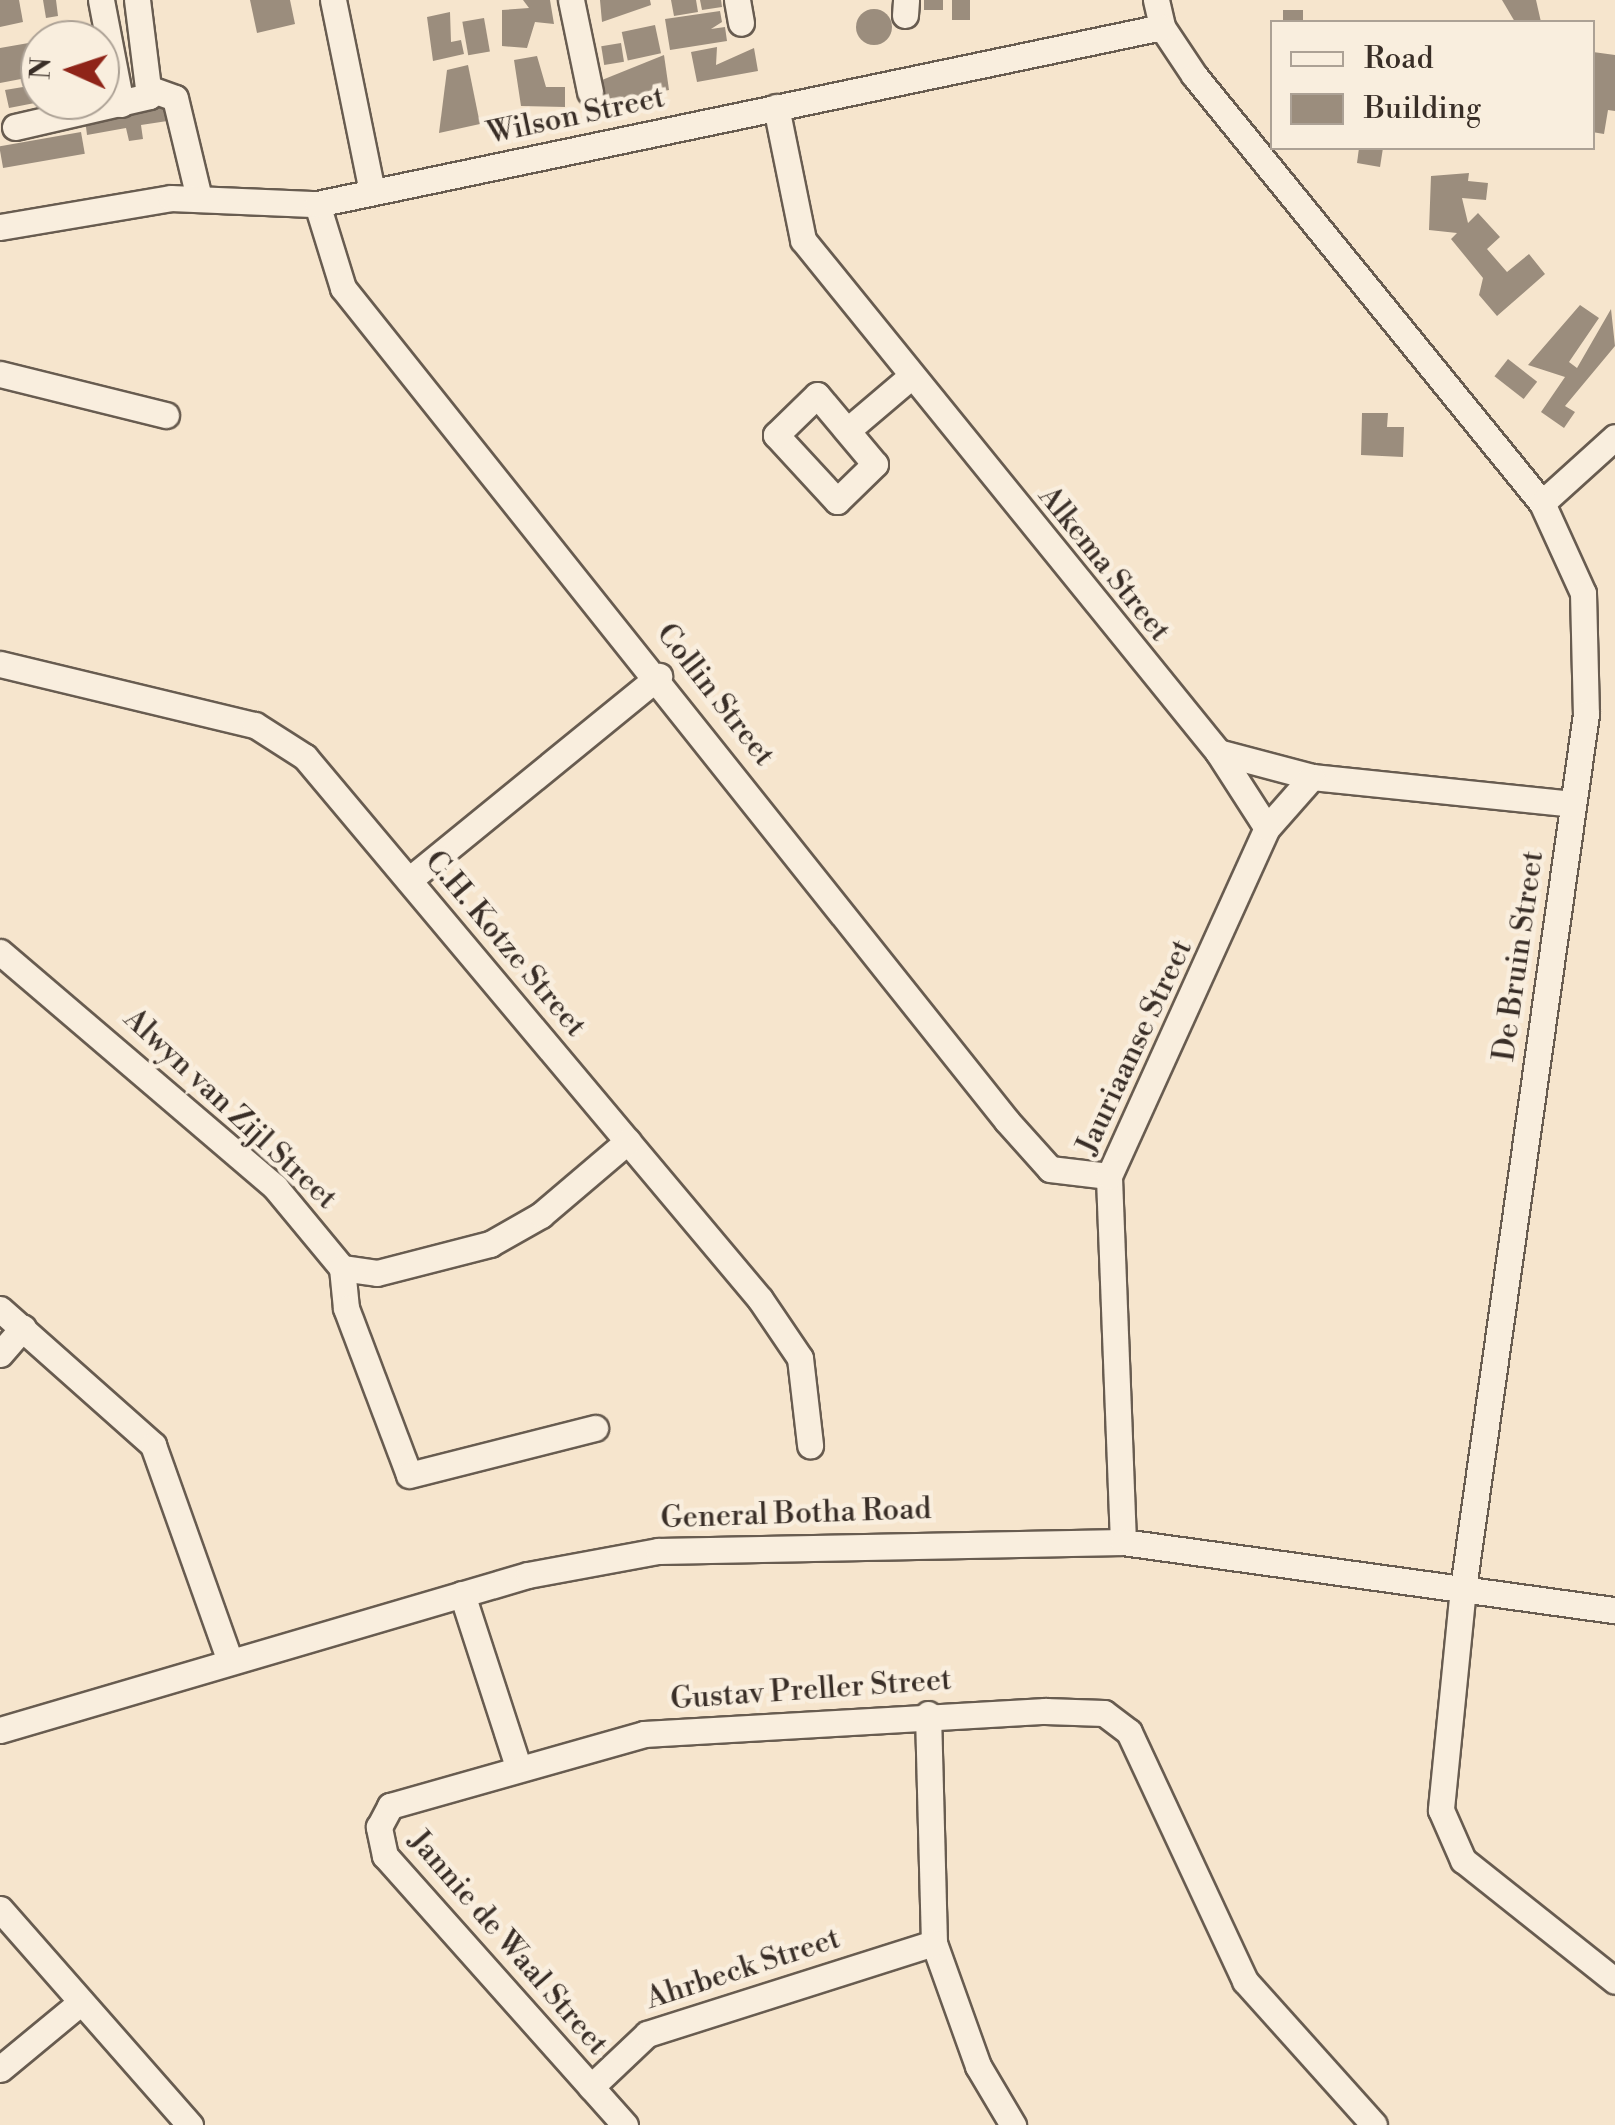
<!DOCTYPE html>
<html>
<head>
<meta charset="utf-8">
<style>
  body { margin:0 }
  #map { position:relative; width:1615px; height:2125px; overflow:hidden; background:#f6e5cd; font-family:"Libre Bodoni",serif }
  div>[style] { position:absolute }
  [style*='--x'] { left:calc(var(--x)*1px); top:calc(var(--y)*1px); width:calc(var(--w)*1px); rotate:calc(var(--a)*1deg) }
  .building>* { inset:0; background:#9b8d7d; transform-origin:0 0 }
  .round { border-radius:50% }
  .roads { filter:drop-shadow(2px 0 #685c50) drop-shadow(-2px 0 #685c50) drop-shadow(0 2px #685c50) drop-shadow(0 -2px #685c50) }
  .minor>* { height:25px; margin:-12.5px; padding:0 12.5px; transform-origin:12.5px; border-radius:12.5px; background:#f9eede }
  span { translate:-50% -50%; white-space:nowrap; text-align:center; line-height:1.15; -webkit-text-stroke:9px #f9eede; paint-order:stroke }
  .street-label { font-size:30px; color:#392e27 }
  .legend { position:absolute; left:1270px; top:20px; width:325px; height:130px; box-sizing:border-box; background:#f9eede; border:2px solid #aca195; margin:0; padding:12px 18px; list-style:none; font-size:30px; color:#392e27 }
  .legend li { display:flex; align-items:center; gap:20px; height:50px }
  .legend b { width:50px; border:2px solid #aca195 }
  .north { position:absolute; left:20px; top:20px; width:100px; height:100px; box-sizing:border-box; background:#f9eede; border:2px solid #aca195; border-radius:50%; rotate:273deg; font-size:28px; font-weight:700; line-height:40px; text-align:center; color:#392e27 }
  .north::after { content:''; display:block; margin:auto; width:35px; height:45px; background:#8f2418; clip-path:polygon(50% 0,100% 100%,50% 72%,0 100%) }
</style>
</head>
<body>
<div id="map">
  <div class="building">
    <div style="clip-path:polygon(0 0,19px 0,23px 22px,0 27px)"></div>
    <div style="clip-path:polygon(43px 0,56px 0,58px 16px,46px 18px)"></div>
    <div style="clip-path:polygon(250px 0,290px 0,295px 24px,257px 33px)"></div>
    <div style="clip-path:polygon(523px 0,550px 0,554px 24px,535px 22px,527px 48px,502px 46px,502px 10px,529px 8px)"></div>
    <div style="clip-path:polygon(600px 0,650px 0,651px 5px,602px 22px)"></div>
    <div style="clip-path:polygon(671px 0,696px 0,698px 12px,674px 16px)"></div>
    <div style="clip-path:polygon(700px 0,721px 0,722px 7px,702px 10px)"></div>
    <div style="left:924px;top:0;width:19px;height:10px"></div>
    <div style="left:952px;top:0;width:18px;height:20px"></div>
    <div style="clip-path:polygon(1502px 0,1536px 0,1541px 22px,1515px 22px)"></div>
    <div class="round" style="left:856px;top:9px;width:36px;height:36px"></div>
    <div style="left:1283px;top:10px;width:20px;height:12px"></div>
    <div style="clip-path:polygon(720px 11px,722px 22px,711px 29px,725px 27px,727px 41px,670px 50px,665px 19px)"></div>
    <div style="clip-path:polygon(450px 12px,451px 42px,461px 40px,464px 54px,433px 61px,427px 17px)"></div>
    <div style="left:484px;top:18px;width:34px;height:22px;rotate:80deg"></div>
    <div style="left:655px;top:25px;width:29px;height:34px;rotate:78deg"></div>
    <div style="clip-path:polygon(40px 41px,40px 102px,9px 108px,5px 90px,23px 87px,21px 79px,0 83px,0 48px)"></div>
    <div style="left:621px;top:43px;width:19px;height:20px;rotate:81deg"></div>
    <div style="clip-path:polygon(717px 47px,716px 65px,754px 48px,758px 71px,697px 82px,691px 52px)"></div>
    <div style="clip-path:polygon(1593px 52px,1615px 55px,1615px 111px,1608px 110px,1604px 134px,1592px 132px)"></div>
    <div style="clip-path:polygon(664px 55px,669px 90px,605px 103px,602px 80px)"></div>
    <div style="clip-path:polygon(537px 56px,546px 87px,565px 87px,565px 107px,521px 106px,514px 60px)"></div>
    <div style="clip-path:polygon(468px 65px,480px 124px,439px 133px,447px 70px)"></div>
    <div style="clip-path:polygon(171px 104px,174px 120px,141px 125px,143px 139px,129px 141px,126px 128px,87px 135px,85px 119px)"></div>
    <div style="left:81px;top:132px;width:22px;height:83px;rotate:80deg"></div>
    <div style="clip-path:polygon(1359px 148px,1383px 148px,1380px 167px,1357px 163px)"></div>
    <div style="clip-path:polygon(1469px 173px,1468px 181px,1488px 183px,1486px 200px,1462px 198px,1468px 223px,1478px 213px,1500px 237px,1487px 249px,1507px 272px,1529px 254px,1545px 274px,1497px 316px,1479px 295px,1483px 278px,1451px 239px,1457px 233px,1429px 230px,1431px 176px)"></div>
    <div style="clip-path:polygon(1580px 305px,1599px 318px,1569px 362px,1577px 368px,1611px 309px,1615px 346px,1565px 406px,1575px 412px,1564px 428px,1541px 412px,1565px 377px,1528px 365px)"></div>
    <div style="left:1508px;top:359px;width:37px;height:22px;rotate:38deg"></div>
    <div style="clip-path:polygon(1362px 413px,1388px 413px,1387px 427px,1404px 427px,1403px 457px,1361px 455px)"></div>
  </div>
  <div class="roads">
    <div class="minor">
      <div style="--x:101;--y:0;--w:106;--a:79.1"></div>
      <div style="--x:333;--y:0;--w:196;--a:78.5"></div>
      <div style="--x:571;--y:0;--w:94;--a:78.3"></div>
      <div style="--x:737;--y:0;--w:23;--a:80"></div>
      <div style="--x:1156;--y:0;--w:28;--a:77"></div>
      <div style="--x:1162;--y:27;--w:58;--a:56.3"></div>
      <div style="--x:1194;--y:75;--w:552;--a:50.89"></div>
      <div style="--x:1542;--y:503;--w:99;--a:65.5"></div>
      <div style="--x:1583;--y:593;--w:121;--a:88.6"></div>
      <div style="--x:1586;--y:714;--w:883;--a:98.01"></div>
      <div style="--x:1463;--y:1588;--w:223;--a:95.7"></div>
      <div style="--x:1441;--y:1810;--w:55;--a:66.3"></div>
      <div style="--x:1463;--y:1860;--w:194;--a:38.5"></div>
      <div style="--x:905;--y:15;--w:15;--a:-86"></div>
      <div style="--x:153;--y:90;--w:23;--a:20"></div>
      <div style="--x:175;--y:98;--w:103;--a:76.5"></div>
      <div style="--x:776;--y:107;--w:136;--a:78.5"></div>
      <div style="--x:803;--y:240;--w:659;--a:50.97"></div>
      <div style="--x:1218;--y:752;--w:97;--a:14.9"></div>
      <div style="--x:1312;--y:777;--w:262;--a:5.9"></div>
      <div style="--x:15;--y:127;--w:138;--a:-13"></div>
      <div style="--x:149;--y:96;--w:97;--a:-97.1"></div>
      <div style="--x:317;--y:204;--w:88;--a:72.8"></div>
      <div style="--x:343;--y:288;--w:1065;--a:51.44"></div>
      <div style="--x:1007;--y:1121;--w:64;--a:48.1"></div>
      <div style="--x:1050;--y:1169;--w:59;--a:6.8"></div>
      <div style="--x:0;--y:227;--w:173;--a:-9.6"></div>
      <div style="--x:171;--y:198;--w:146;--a:2.4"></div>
      <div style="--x:317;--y:204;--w:863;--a:-11.83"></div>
      <div style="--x:0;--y:374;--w:171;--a:13.9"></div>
      <div style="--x:817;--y:395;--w:90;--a:50"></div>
      <div style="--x:875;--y:464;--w:53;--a:135.8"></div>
      <div style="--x:837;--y:501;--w:90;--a:-132.7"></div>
      <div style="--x:776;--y:435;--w:57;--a:-44.3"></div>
      <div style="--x:849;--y:429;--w:80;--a:-40.4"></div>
      <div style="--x:1542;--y:503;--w:98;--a:-42.1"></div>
      <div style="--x:0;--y:664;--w:262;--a:13.5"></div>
      <div style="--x:255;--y:725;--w:59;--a:32.6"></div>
      <div style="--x:305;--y:757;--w:708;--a:49.99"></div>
      <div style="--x:760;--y:1299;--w:71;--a:55.9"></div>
      <div style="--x:800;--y:1358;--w:88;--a:83.4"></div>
      <div style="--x:1218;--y:752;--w:90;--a:57.2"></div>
      <div style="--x:409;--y:880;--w:323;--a:-39.2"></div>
      <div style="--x:0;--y:952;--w:362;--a:40.5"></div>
      <div style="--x:275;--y:1187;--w:105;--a:50.4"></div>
      <div style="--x:342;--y:1268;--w:35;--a:8"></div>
      <div style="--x:377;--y:1273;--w:117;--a:-14.4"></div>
      <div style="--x:490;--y:1244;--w:59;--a:-29.6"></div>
      <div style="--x:541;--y:1215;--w:114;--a:-40.4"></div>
      <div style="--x:342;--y:1268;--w:40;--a:84.3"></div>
      <div style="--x:346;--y:1308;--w:178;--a:69.3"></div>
      <div style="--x:409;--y:1475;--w:192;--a:-14.2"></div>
      <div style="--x:0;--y:1309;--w:205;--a:41.6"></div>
      <div style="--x:153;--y:1445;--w:226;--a:70.4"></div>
      <div style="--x:0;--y:1354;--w:35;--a:-49"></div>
      <div style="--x:1123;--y:1542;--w:366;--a:-92.2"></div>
      <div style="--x:1109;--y:1176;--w:382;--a:-65.6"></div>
      <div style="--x:1267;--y:828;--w:68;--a:-48.6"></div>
      <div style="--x:462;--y:1594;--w:181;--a:72"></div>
      <div style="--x:928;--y:1714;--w:229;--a:88.5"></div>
      <div style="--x:934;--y:1943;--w:131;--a:70.3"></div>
      <div style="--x:978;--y:2066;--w:69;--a:59.3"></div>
      <div style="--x:0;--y:1730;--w:550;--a:-16.36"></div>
      <div style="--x:528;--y:1575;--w:132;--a:-10.5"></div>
      <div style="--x:658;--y:1551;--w:465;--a:-1.1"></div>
      <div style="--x:1123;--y:1542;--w:497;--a:7.9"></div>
      <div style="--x:0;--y:1909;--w:288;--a:48.7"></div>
      <div style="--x:0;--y:2069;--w:105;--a:-39.6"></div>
      <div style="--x:591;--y:2087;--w:77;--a:-43.4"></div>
      <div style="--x:647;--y:2034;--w:301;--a:-17.6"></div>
      <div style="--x:625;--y:2125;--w:361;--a:-131.7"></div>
      <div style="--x:385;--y:1856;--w:30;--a:-102"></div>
      <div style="--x:379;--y:1827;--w:24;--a:-62"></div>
      <div style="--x:390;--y:1806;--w:264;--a:-15.8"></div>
      <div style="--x:644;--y:1734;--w:402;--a:-3.3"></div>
      <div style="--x:1045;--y:1711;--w:59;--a:1.9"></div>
      <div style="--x:1104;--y:1713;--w:31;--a:37"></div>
      <div style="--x:1129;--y:1732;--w:275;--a:65"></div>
      <div style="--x:1245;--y:1981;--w:193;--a:48.1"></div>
    </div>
  </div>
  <div class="street-label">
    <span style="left:576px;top:116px;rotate:-12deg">Wilson Street</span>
    <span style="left:1104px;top:564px;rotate:51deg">Alkema Street</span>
    <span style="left:715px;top:695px;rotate:52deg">Collin Street</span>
    <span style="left:505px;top:944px;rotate:50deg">C.H. Kotze Street</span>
    <span style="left:1519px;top:956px;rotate:-82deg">De Bruin Street</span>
    <span style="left:1135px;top:1047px;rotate:-65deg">Jauriaanse Street</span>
    <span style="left:230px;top:1109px;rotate:43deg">Alwyn van Zijl Street</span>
    <span style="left:796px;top:1514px;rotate:-2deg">General Botha Road</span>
    <span style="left:811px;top:1690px;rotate:-4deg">Gustav Preller Street</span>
    <span style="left:508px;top:1943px;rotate:49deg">Jannie de Waal Street</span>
    <span style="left:743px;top:1969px;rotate:-18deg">Ahrbeck Street</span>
  </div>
  <ul class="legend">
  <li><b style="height:12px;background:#f9eede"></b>Road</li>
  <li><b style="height:28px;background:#9b8d7d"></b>Building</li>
  </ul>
  <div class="north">N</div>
</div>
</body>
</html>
